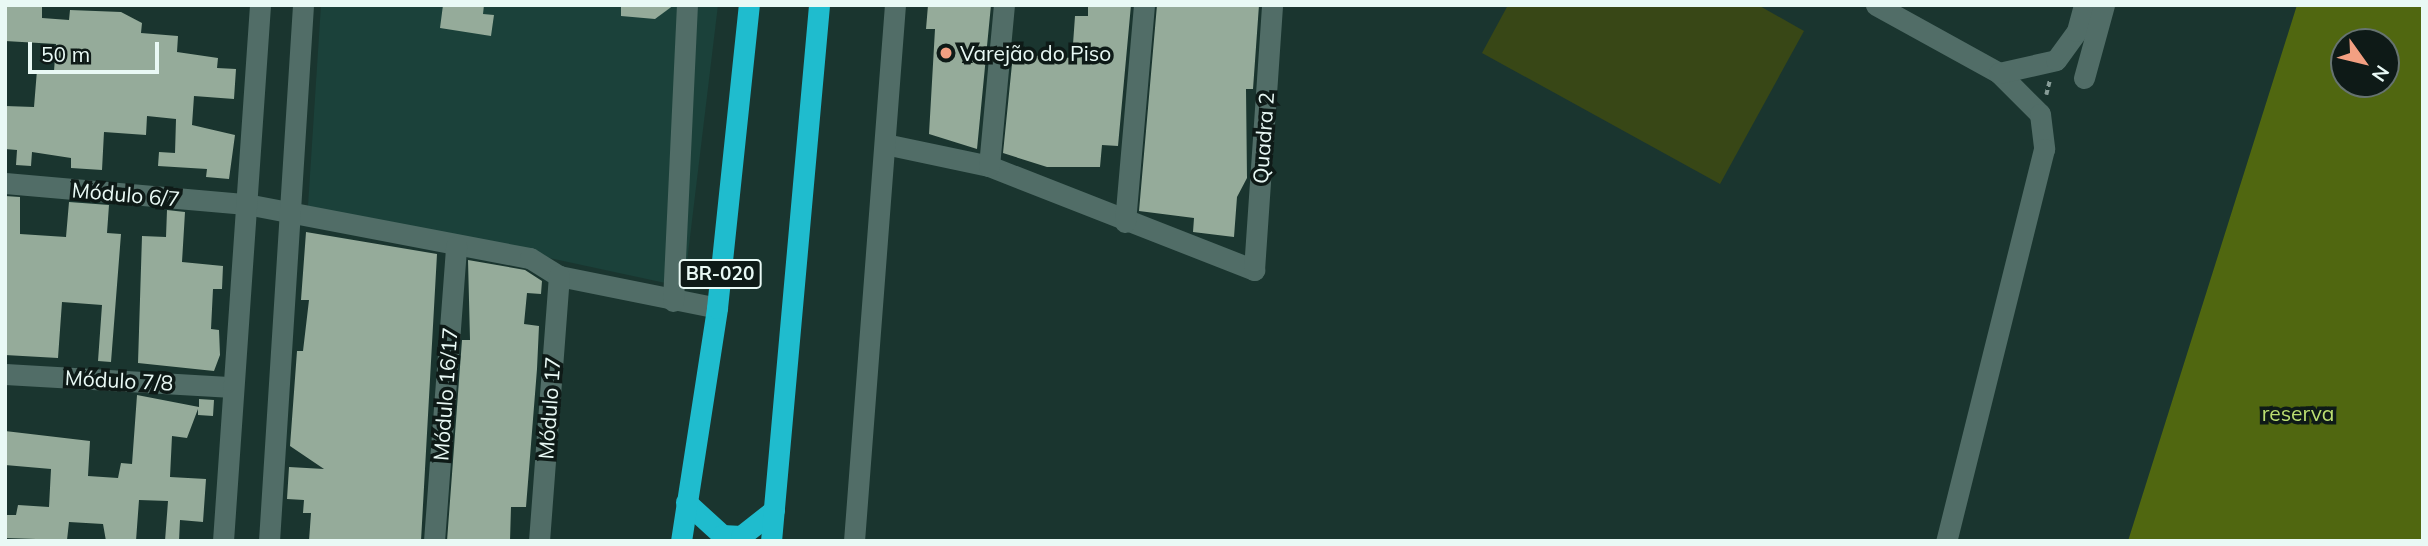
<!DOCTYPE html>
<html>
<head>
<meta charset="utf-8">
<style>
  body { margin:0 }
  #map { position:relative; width:2428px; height:546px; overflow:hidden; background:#1a352f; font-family:Mulish,sans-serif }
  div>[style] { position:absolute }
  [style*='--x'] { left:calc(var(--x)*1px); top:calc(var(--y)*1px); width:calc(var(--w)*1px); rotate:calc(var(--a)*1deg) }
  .built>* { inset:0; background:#1b413a }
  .green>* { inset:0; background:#384716 }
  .forest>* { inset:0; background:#506710 }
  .building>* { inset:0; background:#95ab9a }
  .path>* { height:3.5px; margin-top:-1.75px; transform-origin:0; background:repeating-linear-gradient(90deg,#889d98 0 5px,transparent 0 8.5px) }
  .minor>* { height:21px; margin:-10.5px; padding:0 10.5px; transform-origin:10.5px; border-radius:10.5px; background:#516d67 }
  .highway>* { height:21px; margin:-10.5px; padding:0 10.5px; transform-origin:10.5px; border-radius:10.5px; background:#1fbcce }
  .dots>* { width:19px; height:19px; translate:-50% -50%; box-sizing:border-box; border:4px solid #0e1a17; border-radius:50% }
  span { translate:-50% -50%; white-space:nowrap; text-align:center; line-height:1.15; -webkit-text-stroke:7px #0e1a17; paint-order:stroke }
  .shield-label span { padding:2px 5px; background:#0e1a17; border:2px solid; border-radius:5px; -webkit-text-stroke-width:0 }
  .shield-label { font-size:19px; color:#e9f9f5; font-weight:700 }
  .poi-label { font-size:21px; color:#e9f9f5 }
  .left { translate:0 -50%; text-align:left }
  .street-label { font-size:21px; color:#e9f9f5 }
  .park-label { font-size:21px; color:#bcdf72 }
  .frame { position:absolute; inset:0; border:7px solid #e9f9f5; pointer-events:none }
  .north { position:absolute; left:2330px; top:28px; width:70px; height:70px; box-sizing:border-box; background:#0e1a17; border:2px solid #667370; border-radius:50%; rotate:124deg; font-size:19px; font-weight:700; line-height:28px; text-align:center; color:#e9f9f5 }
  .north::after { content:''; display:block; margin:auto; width:24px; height:32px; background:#f3a082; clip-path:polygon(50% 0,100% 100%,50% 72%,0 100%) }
  .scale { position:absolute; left:28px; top:42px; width:131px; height:32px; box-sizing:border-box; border:4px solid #e9f9f5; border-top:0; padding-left:9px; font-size:21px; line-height:24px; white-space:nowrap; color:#e9f9f5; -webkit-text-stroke:5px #0e1a17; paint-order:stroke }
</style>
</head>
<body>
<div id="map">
  <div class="built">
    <div style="clip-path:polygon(321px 5px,718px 5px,684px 287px,308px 206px)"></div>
  </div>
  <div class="green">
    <div style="clip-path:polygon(1508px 5px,1758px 5px,1804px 31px,1720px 184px,1482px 53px)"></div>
  </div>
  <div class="forest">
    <div style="clip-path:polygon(evenodd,2297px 5px,2423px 5px,2423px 541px,2128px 541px,2297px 5px,2344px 42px,2386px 42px,2386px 84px,2344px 84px,2344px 42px)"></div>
  </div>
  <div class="building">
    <div style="clip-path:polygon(5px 5px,42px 6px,42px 18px,69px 20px,70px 10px,121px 12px,142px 23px,141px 33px,178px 36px,177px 52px,218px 58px,217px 68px,236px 69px,234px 99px,194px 96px,192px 125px,235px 135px,229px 179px,206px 177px,207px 169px,158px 166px,159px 152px,175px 153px,176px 119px,147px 116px,146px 135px,104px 132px,102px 170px,71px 168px,71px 158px,32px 152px,31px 166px,16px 165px,17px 150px,5px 149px,5px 106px,34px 107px,37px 70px,54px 71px,56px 44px,5px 41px)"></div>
    <div style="clip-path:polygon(443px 5px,484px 5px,483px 14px,494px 15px,491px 36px,440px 28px)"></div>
    <div style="clip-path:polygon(621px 5px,674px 5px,655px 19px,621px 16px)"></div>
    <div style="clip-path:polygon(928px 5px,991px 5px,977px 149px,929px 134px,935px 29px,926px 29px)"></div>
    <div style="clip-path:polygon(1088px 5px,1131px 5px,1118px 146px,1102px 145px,1100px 167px,1047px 167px,1003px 153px,1013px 54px,1072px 58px,1075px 16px,1088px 16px)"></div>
    <div style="clip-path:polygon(1157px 5px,1259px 5px,1253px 89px,1246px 89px,1247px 178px,1237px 197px,1234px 237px,1193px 232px,1194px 218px,1139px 211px)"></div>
    <div style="clip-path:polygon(5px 196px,20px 197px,20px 234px,66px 237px,69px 202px,109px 205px,107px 233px,121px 234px,111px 362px,98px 361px,102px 305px,62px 302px,58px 358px,5px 355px)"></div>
    <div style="clip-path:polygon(167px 210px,185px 212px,182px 262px,223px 266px,222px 289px,213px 289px,211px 329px,219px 330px,220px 355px,214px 371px,138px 363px,142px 236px,166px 237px)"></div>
    <div style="clip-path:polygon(306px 232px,437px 254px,421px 541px,309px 541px,311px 513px,303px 513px,304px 500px,287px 499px,289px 467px,324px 469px,290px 446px,297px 351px,303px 351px,309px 300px,301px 300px)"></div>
    <div style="clip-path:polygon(468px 260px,525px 270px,542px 281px,541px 294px,527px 293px,524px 324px,539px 326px,537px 369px,526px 507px,511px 507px,510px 541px,447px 541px,462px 340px,470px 340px)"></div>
    <div style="clip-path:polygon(137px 395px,199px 407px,199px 399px,214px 400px,213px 416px,198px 415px,198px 409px,187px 438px,172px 436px,170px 477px,206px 479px,203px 522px,180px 520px,179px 541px,165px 541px,168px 501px,139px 500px,136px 541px,106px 541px,103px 524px,69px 522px,67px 540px,5px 538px,5px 515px,16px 515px,18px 505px,49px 507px,51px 469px,5px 465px,5px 431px,90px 441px,88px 476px,118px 478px,121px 463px,132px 464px)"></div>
  </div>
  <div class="path">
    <div style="--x:2046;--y:95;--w:16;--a:-76"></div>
  </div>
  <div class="minor">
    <div style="--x:1876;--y:5;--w:141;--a:28.9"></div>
    <div style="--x:1999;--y:73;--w:58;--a:45"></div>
    <div style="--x:2040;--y:114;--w:35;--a:83"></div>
    <div style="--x:2044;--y:149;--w:404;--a:104"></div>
    <div style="--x:1999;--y:73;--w:58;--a:-12.8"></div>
    <div style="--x:2056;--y:60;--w:36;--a:-54"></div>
    <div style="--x:2077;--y:31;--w:27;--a:-75"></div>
    <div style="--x:2084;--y:78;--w:76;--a:-74.7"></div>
    <div style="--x:885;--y:144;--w:106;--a:11.9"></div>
    <div style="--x:989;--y:166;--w:285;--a:21.4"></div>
    <div style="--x:1254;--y:270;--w:266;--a:-86.1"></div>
    <div style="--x:989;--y:166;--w:162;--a:-84.7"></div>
    <div style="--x:5;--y:183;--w:242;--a:5"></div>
    <div style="--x:246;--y:204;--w:289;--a:10.8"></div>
    <div style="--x:530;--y:258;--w:34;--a:32"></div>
    <div style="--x:559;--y:276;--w:161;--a:11.4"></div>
    <div style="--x:1125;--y:222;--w:218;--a:-85"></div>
    <div style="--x:673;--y:301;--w:296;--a:-87.3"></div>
    <div style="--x:5;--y:374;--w:228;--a:3.3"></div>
    <div style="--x:223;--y:541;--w:537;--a:-86.05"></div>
    <div style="--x:269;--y:541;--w:537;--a:-86.37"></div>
    <div style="--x:434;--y:541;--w:296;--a:-85.7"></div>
    <div style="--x:539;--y:541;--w:266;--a:-85.7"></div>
    <div style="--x:854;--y:541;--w:538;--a:-85.63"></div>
  </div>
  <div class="highway">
    <div style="--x:686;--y:502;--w:49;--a:42.5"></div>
    <div style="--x:722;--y:535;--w:19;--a:3"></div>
    <div style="--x:741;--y:536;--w:42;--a:-38.2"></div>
    <div style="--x:681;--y:541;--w:236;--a:-81.2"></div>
    <div style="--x:717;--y:308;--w:305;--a:-84"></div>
    <div style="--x:771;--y:541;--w:538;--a:-84.88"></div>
  </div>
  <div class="dots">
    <div style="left:946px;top:53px;background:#f3a082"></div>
  </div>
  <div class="shield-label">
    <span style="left:720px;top:274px">BR-020</span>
  </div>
  <div class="poi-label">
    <span class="left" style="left:960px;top:53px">Varejão do Piso</span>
  </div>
  <div class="street-label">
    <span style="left:1263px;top:138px;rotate:-86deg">Quadra 2</span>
    <span style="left:126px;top:194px;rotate:5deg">Módulo 6/7</span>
    <span style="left:119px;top:380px;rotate:3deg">Módulo 7/8</span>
    <span style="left:445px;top:394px;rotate:-86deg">Módulo 16/17</span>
    <span style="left:549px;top:408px;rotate:-86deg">Módulo 17</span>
  </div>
  <div class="park-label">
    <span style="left:2298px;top:413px">reserva</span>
  </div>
  <div class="frame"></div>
  <div class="north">N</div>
  <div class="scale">50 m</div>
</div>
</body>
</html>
